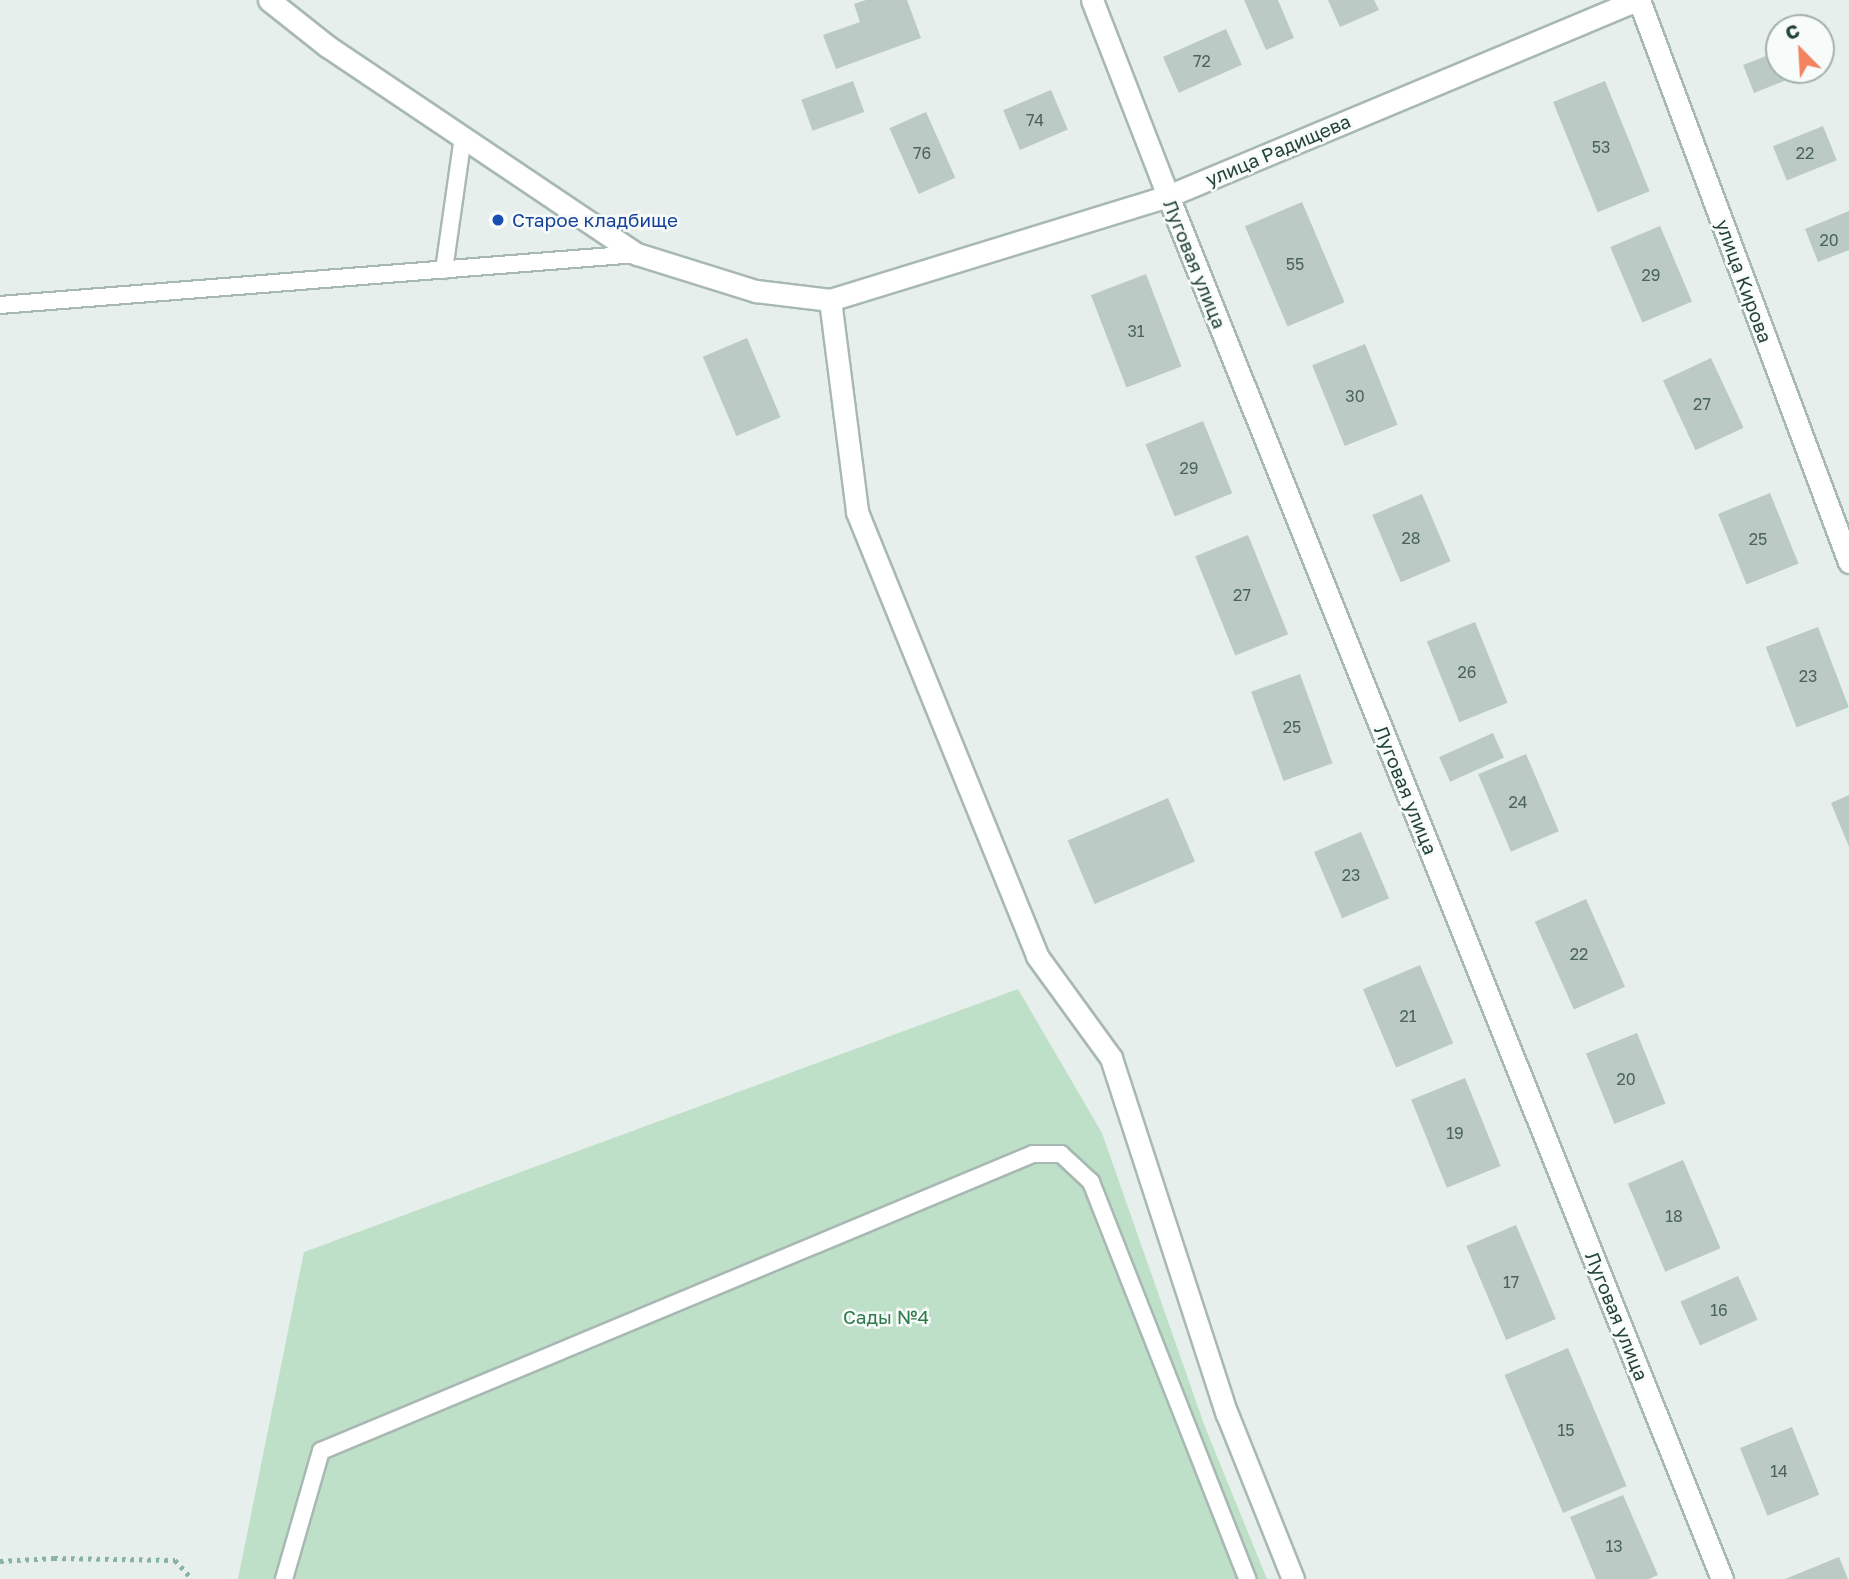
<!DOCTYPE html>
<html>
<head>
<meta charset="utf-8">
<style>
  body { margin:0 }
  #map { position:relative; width:1849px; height:1579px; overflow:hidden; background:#e6efeb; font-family:"Golos Text",sans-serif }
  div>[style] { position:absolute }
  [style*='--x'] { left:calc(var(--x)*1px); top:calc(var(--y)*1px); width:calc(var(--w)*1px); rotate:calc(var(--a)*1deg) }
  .green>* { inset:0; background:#bfe0c8 }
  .building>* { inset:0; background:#bbcac4; transform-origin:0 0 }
  .path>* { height:4.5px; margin-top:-2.25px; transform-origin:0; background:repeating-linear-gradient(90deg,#86b3a5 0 3.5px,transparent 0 8.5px) }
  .roads { filter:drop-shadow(2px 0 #a8b8b2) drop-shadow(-2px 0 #a8b8b2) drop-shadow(0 2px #a8b8b2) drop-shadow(0 -2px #a8b8b2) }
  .lane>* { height:16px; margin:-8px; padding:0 8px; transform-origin:8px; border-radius:8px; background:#fff }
  .street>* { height:21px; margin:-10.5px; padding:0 10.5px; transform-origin:10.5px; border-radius:10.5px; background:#fff }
  .dots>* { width:19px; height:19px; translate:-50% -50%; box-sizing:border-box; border:4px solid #f7fbf9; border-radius:50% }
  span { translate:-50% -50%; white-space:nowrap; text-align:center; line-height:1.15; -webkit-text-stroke:5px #f7fbf9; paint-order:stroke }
  .number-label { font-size:16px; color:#4a645c }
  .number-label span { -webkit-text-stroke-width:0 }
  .street-label { font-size:19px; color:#24423a }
  .transit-label { font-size:19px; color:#164399 }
  .left { translate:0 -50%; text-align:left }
  .park-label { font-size:19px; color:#2d7a4b }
  .north { position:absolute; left:1765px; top:14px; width:70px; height:70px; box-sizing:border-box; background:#f7fbf9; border:2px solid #a3b1ad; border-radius:50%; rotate:336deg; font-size:19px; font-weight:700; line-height:28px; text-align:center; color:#24423a }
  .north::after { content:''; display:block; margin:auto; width:24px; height:32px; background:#f4845f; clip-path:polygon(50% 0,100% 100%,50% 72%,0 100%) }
</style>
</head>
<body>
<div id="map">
  <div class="green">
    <div style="clip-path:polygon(1018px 989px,1102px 1133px,1205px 1427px,1267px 1579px,238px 1579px,304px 1252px)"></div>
  </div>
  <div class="building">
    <div style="clip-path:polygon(866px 0,907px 0,921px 38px,836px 69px,823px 35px,860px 22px,854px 4px)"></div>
    <div style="clip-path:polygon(1244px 0,1278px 0,1294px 38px,1266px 50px)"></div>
    <div style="clip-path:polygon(1328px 0,1374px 0,1379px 10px,1340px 27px)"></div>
    <div style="left:1226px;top:29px;width:39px;height:69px;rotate:66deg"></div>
    <div style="clip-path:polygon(1779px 51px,1779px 70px,1797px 70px,1799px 75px,1754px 93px,1743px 65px)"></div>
    <div style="left:853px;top:81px;width:33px;height:55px;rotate:70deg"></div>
    <div style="left:1605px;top:81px;width:119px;height:56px;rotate:68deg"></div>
    <div style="left:1051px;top:90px;width:43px;height:52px;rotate:67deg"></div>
    <div style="left:926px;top:112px;width:72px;height:40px;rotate:66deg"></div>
    <div style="left:1823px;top:126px;width:37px;height:54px;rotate:68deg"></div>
    <div style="left:1302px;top:202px;width:109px;height:62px;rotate:67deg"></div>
    <div style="clip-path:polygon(1849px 211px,1849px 250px,1818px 262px,1805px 229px)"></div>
    <div style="left:1660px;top:226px;width:82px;height:54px;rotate:67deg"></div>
    <div style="left:1146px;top:274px;width:99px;height:59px;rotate:69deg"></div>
    <div style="left:747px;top:338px;width:86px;height:48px;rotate:67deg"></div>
    <div style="left:1365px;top:344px;width:87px;height:57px;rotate:68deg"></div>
    <div style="left:1711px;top:358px;width:77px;height:53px;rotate:65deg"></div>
    <div style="left:1203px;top:421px;width:78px;height:62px;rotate:68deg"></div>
    <div style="left:1770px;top:493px;width:76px;height:56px;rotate:68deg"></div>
    <div style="left:1422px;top:494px;width:73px;height:54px;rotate:67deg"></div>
    <div style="left:1248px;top:535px;width:107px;height:57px;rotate:68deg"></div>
    <div style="left:1475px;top:622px;width:87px;height:52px;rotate:68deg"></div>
    <div style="left:1818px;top:627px;width:86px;height:56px;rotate:69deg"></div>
    <div style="left:1300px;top:674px;width:95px;height:52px;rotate:70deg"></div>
    <div style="left:1493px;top:733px;width:27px;height:59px;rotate:66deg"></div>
    <div style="left:1526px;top:754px;width:84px;height:52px;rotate:67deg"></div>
    <div style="clip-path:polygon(1849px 795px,1849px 847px,1831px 803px)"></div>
    <div style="left:1168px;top:798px;width:69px;height:109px;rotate:67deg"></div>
    <div style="left:1361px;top:832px;width:72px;height:51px;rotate:67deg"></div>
    <div style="left:1586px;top:899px;width:96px;height:56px;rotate:66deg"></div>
    <div style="left:1420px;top:965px;width:85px;height:62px;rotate:67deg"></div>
    <div style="left:1637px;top:1033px;width:76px;height:55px;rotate:68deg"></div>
    <div style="left:1465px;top:1078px;width:95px;height:58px;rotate:68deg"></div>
    <div style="left:1683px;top:1160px;width:96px;height:60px;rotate:67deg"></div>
    <div style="left:1516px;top:1225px;width:102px;height:54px;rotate:67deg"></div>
    <div style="left:1738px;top:1276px;width:48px;height:63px;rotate:66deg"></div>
    <div style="left:1568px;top:1348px;width:150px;height:69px;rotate:67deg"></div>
    <div style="left:1792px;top:1427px;width:73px;height:56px;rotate:68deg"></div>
    <div style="clip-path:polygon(1623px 1495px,1658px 1575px,1649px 1579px,1596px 1579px,1570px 1517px)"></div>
    <div style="clip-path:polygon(1839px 1557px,1848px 1579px,1785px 1579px)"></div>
  </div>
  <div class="path">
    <div style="--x:0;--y:1561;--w:54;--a:-3.2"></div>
    <div style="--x:54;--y:1558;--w:121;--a:0.9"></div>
    <div style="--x:175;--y:1560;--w:25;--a:48"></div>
  </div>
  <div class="roads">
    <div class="lane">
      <div style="--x:444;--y:270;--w:134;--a:-81.9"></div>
      <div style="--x:0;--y:305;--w:639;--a:-4.58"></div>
      <div style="--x:284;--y:1579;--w:133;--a:-73.9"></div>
      <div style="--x:321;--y:1451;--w:771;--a:-22.64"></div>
      <div style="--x:1033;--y:1154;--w:28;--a:0"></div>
      <div style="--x:1061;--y:1154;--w:41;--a:43"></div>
      <div style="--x:1091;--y:1182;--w:427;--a:68.5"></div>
    </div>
    <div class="street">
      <div style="--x:269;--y:0;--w:74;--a:38.4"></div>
      <div style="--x:327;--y:46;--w:373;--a:33.9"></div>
      <div style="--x:637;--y:254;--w:125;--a:17.3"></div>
      <div style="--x:756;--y:291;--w:75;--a:6.9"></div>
      <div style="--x:830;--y:300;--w:354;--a:-17.1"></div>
      <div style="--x:1168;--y:196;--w:508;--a:-22.68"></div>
      <div style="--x:1092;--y:0;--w:210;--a:68.8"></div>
      <div style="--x:1168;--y:196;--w:1490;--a:68.17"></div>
      <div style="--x:1639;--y:0;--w:600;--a:69.51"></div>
      <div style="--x:830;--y:300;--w:214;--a:82.7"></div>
      <div style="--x:857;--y:512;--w:479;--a:67.9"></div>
      <div style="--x:1037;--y:956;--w:126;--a:54"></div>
      <div style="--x:1111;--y:1058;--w:374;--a:72"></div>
      <div style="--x:1227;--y:1414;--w:178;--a:68.2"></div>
    </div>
  </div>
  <div class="dots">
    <div style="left:498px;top:220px;background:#1a4fb4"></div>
  </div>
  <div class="number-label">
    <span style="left:1202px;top:61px">72</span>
    <span style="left:1035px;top:120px">74</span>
    <span style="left:1601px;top:147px">53</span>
    <span style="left:922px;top:153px">76</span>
    <span style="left:1805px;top:153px">22</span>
    <span style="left:1829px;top:240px">20</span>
    <span style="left:1295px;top:264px">55</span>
    <span style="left:1651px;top:275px">29</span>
    <span style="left:1136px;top:331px">31</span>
    <span style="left:1355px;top:396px">30</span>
    <span style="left:1702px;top:404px">27</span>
    <span style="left:1189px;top:468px">29</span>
    <span style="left:1411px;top:538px">28</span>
    <span style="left:1758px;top:539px">25</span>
    <span style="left:1242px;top:595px">27</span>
    <span style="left:1467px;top:672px">26</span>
    <span style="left:1808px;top:676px">23</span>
    <span style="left:1292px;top:727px">25</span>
    <span style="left:1518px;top:802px">24</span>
    <span style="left:1351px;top:875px">23</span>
    <span style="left:1579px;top:954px">22</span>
    <span style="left:1408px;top:1016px">21</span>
    <span style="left:1626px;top:1079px">20</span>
    <span style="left:1455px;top:1133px">19</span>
    <span style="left:1674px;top:1216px">18</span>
    <span style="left:1511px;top:1282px">17</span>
    <span style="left:1719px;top:1310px">16</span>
    <span style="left:1566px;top:1430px">15</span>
    <span style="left:1779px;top:1471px">14</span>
    <span style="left:1614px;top:1546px">13</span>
  </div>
  <div class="street-label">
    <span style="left:1278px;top:150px;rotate:-23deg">улица Радищева</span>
    <span style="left:1195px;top:264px;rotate:68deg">Луговая улица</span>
    <span style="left:1744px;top:281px;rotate:70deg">улица Кирова</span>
    <span style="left:1406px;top:790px;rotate:68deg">Луговая улица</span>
    <span style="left:1617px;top:1316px;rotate:68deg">Луговая улица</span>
  </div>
  <div class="transit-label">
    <span class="left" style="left:512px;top:220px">Старое кладбище</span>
  </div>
  <div class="park-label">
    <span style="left:886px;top:1317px">Сады №4</span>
  </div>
  <div class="north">С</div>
</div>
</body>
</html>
